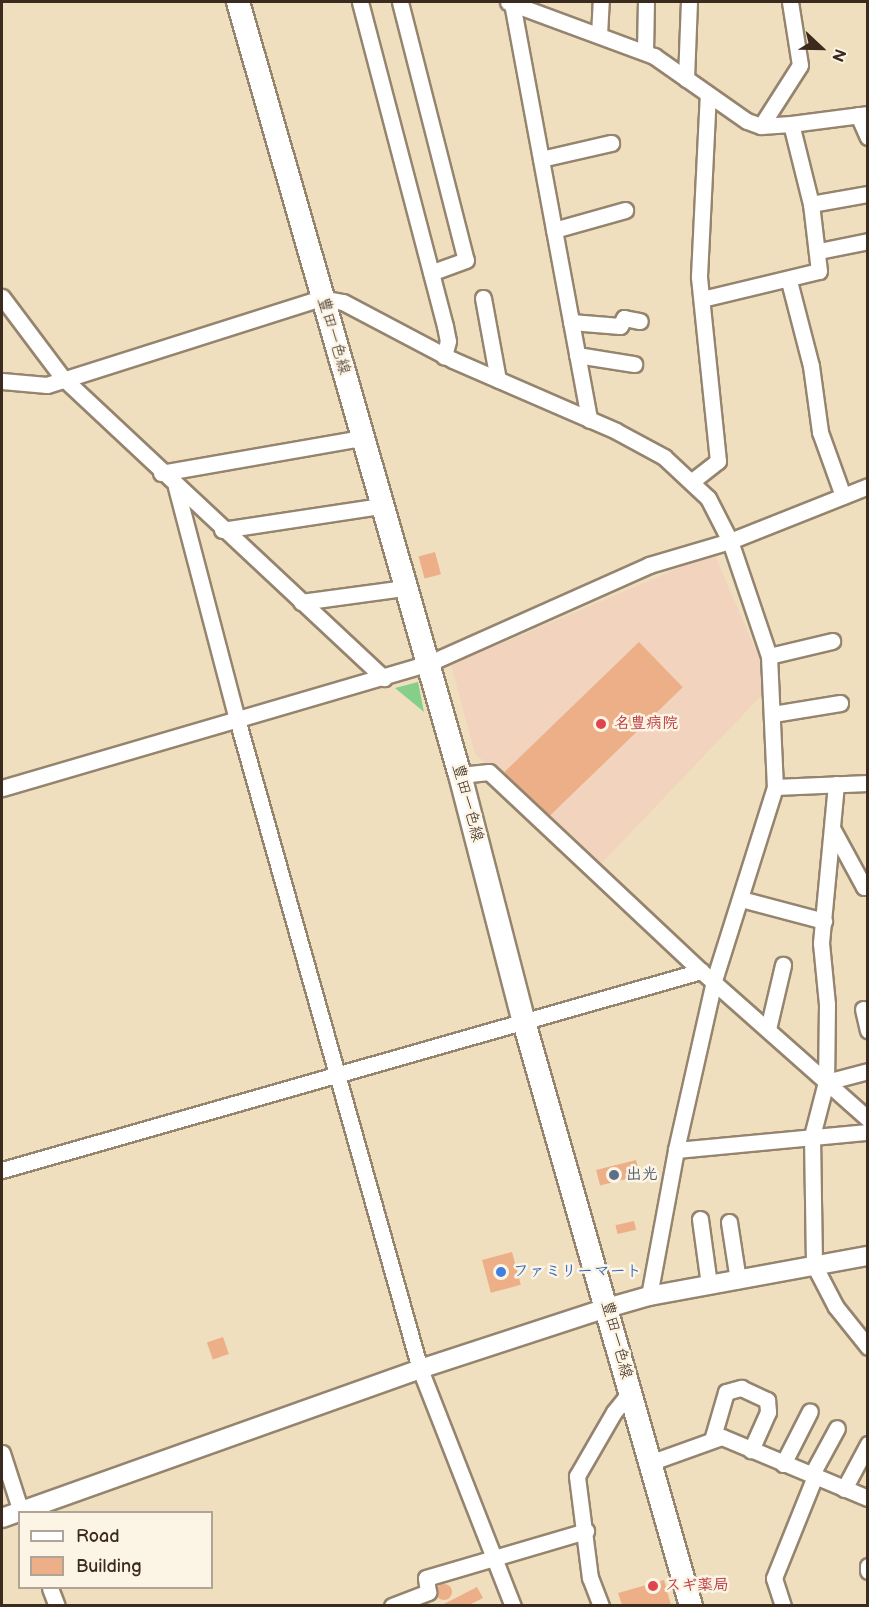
<!DOCTYPE html>
<html>
<head>
<meta charset="utf-8">
<style>
  body { margin:0 }
  #map { position:relative; width:869px; height:1607px; overflow:hidden; background:#efdfbf; font-family:"Balsamiq Sans","Klee One",sans-serif }
  div>[style] { position:absolute }
  [style*='--x'] { left:calc(var(--x)*1px); top:calc(var(--y)*1px); width:calc(var(--w)*1px); rotate:calc(var(--a)*1deg) }
  .built>* { inset:0; background:#f2d4be }
  .green>* { inset:0; background:#86cf8b }
  .building>* { inset:0; background:#ecaf87; transform-origin:0 0 }
  .round { border-radius:50% }
  .roads { filter:drop-shadow(2px 0 #95846e) drop-shadow(-2px 0 #95846e) drop-shadow(0 2px #95846e) drop-shadow(0 -2px #95846e) }
  .minor>* { height:15px; margin:-7.5px; padding:0 7.5px; transform-origin:7.5px; border-radius:7.5px; background:#fff }
  .tertiary>* { height:18px; margin:-9px; padding:0 9px; transform-origin:9px; border-radius:9px; background:#fff }
  .primary>* { height:22px; margin:-11px; padding:0 11px; transform-origin:11px; border-radius:11px; background:#fff }
  .dots>* { width:16px; height:16px; translate:-50% -50%; box-sizing:border-box; border:3px solid #fcf5e5; border-radius:50% }
  span { translate:-50% -50%; white-space:nowrap; text-align:center; line-height:1.15; -webkit-text-stroke:5px #fcf5e5; paint-order:stroke }
  .street-label { font-size:16px; color:#3b2a1e }
  .health-label { font-size:16px; color:#be3a42; font-weight:700 }
  .left { translate:0 -50%; text-align:left }
  .service-label { font-size:16px; color:#4e5e75; font-weight:700 }
  .shop-label { font-size:16px; color:#366cbe; font-weight:700 }
  .frame { position:absolute; inset:0; border:3px solid #3b2a1e; pointer-events:none }
  .legend { position:absolute; left:18px; top:1511px; width:195px; height:78px; box-sizing:border-box; background:#fcf5e5; border:2px solid #afa495; margin:0; padding:8px 10px; list-style:none; font-size:18px; color:#3b2a1e }
  .legend li { display:flex; align-items:center; gap:12px; height:30px }
  .legend b { width:30px; border:2px solid #afa495 }
  .north { position:absolute; left:791px; top:18px; width:60px; height:60px; -webkit-text-stroke:4px #fcf5e5; paint-order:stroke; rotate:112deg; font-size:16px; font-weight:700; line-height:24px; text-align:center; color:#3b2a1e }
  .north::after { content:''; display:block; margin:auto; width:21px; height:27px; background:#3b2a1e; clip-path:polygon(50% 0,100% 100%,50% 72%,0 100%) }
</style>
</head>
<body>
<div id="map">
  <div class="built">
    <div style="clip-path:polygon(714px 553px,761px 662px,763px 694px,601px 864px,475px 754px,451px 665px)"></div>
  </div>
  <div class="green">
    <div style="clip-path:polygon(418px 682px,424px 712px,395px 688px)"></div>
  </div>
  <div class="building">
    <div style="left:435px;top:552px;width:23px;height:17px;rotate:75deg"></div>
    <div style="left:639px;top:642px;width:63px;height:187px;rotate:46deg"></div>
    <div style="left:636px;top:1160px;width:16px;height:41px;rotate:76deg"></div>
    <div style="left:634px;top:1221px;width:9px;height:19px;rotate:77deg"></div>
    <div style="left:512px;top:1252px;width:34px;height:31px;rotate:75deg"></div>
    <div style="left:223px;top:1337px;width:18px;height:17px;rotate:71deg"></div>
    <div style="clip-path:polygon(664px 1580px,671px 1605px,622px 1605px,618px 1593px)"></div>
    <div class="round" style="left:436px;top:1584px;width:16px;height:16px"></div>
    <div style="clip-path:polygon(477px 1587px,483px 1598px,469px 1605px,442px 1605px)"></div>
  </div>
  <div class="roads">
    <div class="minor">
      <div style="--x:360;--y:2;--w:335;--a:75.3"></div>
      <div style="--x:445;--y:326;--w:15;--a:79"></div>
      <div style="--x:448;--y:341;--w:16;--a:105"></div>
      <div style="--x:400;--y:2;--w:266;--a:75.7"></div>
      <div style="--x:466;--y:260;--w:37;--a:160"></div>
      <div style="--x:508;--y:2;--w:156;--a:20.3"></div>
      <div style="--x:654;--y:56;--w:113;--a:35"></div>
      <div style="--x:747;--y:121;--w:15;--a:20"></div>
      <div style="--x:761;--y:126;--w:30;--a:-4"></div>
      <div style="--x:791;--y:124;--w:78;--a:-7.4"></div>
      <div style="--x:512;--y:3;--w:424;--a:79.5"></div>
      <div style="--x:599;--y:35;--w:33;--a:-87"></div>
      <div style="--x:645;--y:52;--w:50;--a:-88.9"></div>
      <div style="--x:686;--y:79;--w:77;--a:-87.8"></div>
      <div style="--x:858;--y:115;--w:24;--a:66"></div>
      <div style="--x:761;--y:126;--w:72;--a:-57.4"></div>
      <div style="--x:800;--y:65;--w:64;--a:-99"></div>
      <div style="--x:541;--y:159;--w:72;--a:-12.9"></div>
      <div style="--x:811;--y:204;--w:58;--a:-10"></div>
      <div style="--x:554;--y:230;--w:74;--a:-15.7"></div>
      <div style="--x:819;--y:251;--w:50;--a:-11.5"></div>
      <div style="--x:789;--y:281;--w:88;--a:75.5"></div>
      <div style="--x:811;--y:366;--w:67;--a:82.2"></div>
      <div style="--x:820;--y:432;--w:68;--a:70.2"></div>
      <div style="--x:2;--y:297;--w:100;--a:53.1"></div>
      <div style="--x:62;--y:377;--w:441;--a:43.1"></div>
      <div style="--x:483;--y:298;--w:83;--a:79.6"></div>
      <div style="--x:702;--y:299;--w:120;--a:-13.5"></div>
      <div style="--x:819;--y:271;--w:67;--a:-96.8"></div>
      <div style="--x:811;--y:204;--w:82;--a:-104"></div>
      <div style="--x:571;--y:322;--w:49;--a:4.7"></div>
      <div style="--x:620;--y:326;--w:9;--a:-63"></div>
      <div style="--x:624;--y:318;--w:16;--a:11"></div>
      <div style="--x:577;--y:355;--w:58;--a:9"></div>
      <div style="--x:2;--y:381;--w:45;--a:5.1"></div>
      <div style="--x:47;--y:385;--w:288;--a:-17.6"></div>
      <div style="--x:322;--y:298;--w:21;--a:11"></div>
      <div style="--x:343;--y:302;--w:124;--a:27.8"></div>
      <div style="--x:453;--y:360;--w:178;--a:23.5"></div>
      <div style="--x:616;--y:431;--w:55;--a:28.4"></div>
      <div style="--x:664;--y:457;--w:60;--a:43"></div>
      <div style="--x:708;--y:498;--w:48;--a:62.9"></div>
      <div style="--x:730;--y:541;--w:121;--a:71.3"></div>
      <div style="--x:769;--y:656;--w:131;--a:87.4"></div>
      <div style="--x:775;--y:787;--w:203;--a:107.5"></div>
      <div style="--x:714;--y:981;--w:173;--a:102.7"></div>
      <div style="--x:676;--y:1150;--w:148;--a:100.5"></div>
      <div style="--x:161;--y:473;--w:204;--a:-9.9"></div>
      <div style="--x:691;--y:482;--w:34;--a:-38"></div>
      <div style="--x:718;--y:461;--w:186;--a:-95.9"></div>
      <div style="--x:699;--y:276;--w:181;--a:-87.2"></div>
      <div style="--x:176;--y:487;--w:240;--a:75.3"></div>
      <div style="--x:237;--y:719;--w:675;--a:74.28"></div>
      <div style="--x:420;--y:1369;--w:255;--a:68.6"></div>
      <div style="--x:222;--y:530;--w:161;--a:-8.6"></div>
      <div style="--x:301;--y:602;--w:105;--a:-7.7"></div>
      <div style="--x:769;--y:656;--w:65;--a:-13.4"></div>
      <div style="--x:773;--y:714;--w:68;--a:-9.3"></div>
      <div style="--x:460;--y:775;--w:29;--a:-6"></div>
      <div style="--x:489;--y:772;--w:291;--a:43.2"></div>
      <div style="--x:701;--y:971;--w:223;--a:41.5"></div>
      <div style="--x:836;--y:784;--w:160;--a:95.4"></div>
      <div style="--x:821;--y:943;--w:61;--a:84.4"></div>
      <div style="--x:827;--y:1004;--w:78;--a:90.7"></div>
      <div style="--x:826;--y:1082;--w:56;--a:104.5"></div>
      <div style="--x:812;--y:1136;--w:129;--a:89.1"></div>
      <div style="--x:814;--y:1265;--w:47;--a:62.4"></div>
      <div style="--x:836;--y:1307;--w:51;--a:51.3"></div>
      <div style="--x:775;--y:787;--w:93;--a:-2.5"></div>
      <div style="--x:2;--y:788;--w:443;--a:-16.3"></div>
      <div style="--x:427;--y:664;--w:243;--a:-24"></div>
      <div style="--x:649;--y:565;--w:84;--a:-16.5"></div>
      <div style="--x:730;--y:541;--w:149;--a:-21.7"></div>
      <div style="--x:832;--y:828;--w:67;--a:61.5"></div>
      <div style="--x:864;--y:887;--w:4;--a:0"></div>
      <div style="--x:741;--y:899;--w:86;--a:14.8"></div>
      <div style="--x:863;--y:1009;--w:22;--a:77"></div>
      <div style="--x:768;--y:1029;--w:66;--a:-76.8"></div>
      <div style="--x:826;--y:1082;--w:43;--a:-14.7"></div>
      <div style="--x:676;--y:1150;--w:193;--a:-5.4"></div>
      <div style="--x:2;--y:1170;--w:727;--a:-15.89"></div>
      <div style="--x:700;--y:1219;--w:67;--a:82.2"></div>
      <div style="--x:729;--y:1222;--w:59;--a:81.2"></div>
      <div style="--x:712;--y:1440;--w:50;--a:-73.7"></div>
      <div style="--x:726;--y:1392;--w:16;--a:-15"></div>
      <div style="--x:741;--y:1388;--w:29;--a:25"></div>
      <div style="--x:767;--y:1400;--w:12;--a:85"></div>
      <div style="--x:768;--y:1412;--w:42;--a:114.1"></div>
      <div style="--x:2;--y:1453;--w:62;--a:72.1"></div>
      <div style="--x:652;--y:1462;--w:74;--a:-19.7"></div>
      <div style="--x:722;--y:1437;--w:158;--a:22.7"></div>
      <div style="--x:783;--y:1464;--w:59;--a:-63"></div>
      <div style="--x:812;--y:1474;--w:52;--a:-61.5"></div>
      <div style="--x:844;--y:1489;--w:51;--a:-61.9"></div>
      <div style="--x:868;--y:1566;--w:5;--a:90"></div>
      <div style="--x:50;--y:1588;--w:19;--a:69"></div>
      <div style="--x:392;--y:1606;--w:39;--a:-21"></div>
      <div style="--x:428;--y:1592;--w:14;--a:-98"></div>
      <div style="--x:426;--y:1578;--w:167;--a:-16.4"></div>
      <div style="--x:601;--y:1606;--w:30;--a:-111"></div>
      <div style="--x:590;--y:1578;--w:103;--a:-97.3"></div>
      <div style="--x:577;--y:1476;--w:74;--a:-60"></div>
      <div style="--x:614;--y:1412;--w:26;--a:-51"></div>
      <div style="--x:783;--y:1606;--w:29;--a:-108"></div>
      <div style="--x:774;--y:1578;--w:110;--a:-68.1"></div>
    </div>
    <div class="tertiary">
      <div style="--x:2;--y:1518;--w:444;--a:-19.6"></div>
      <div style="--x:420;--y:1369;--w:197;--a:-18.1"></div>
      <div style="--x:607;--y:1308;--w:44;--a:-15.9"></div>
      <div style="--x:649;--y:1296;--w:223;--a:-10.4"></div>
    </div>
    <div class="primary">
      <div style="--x:238;--y:2;--w:804;--a:73.98"></div>
      <div style="--x:460;--y:775;--w:255;--a:75.5"></div>
      <div style="--x:524;--y:1022;--w:607;--a:74.04"></div>
    </div>
  </div>
  <div class="dots">
    <div style="left:601px;top:724px;background:#e0444e"></div>
    <div style="left:614px;top:1175px;background:#5c6f8a"></div>
    <div style="left:501px;top:1272px;background:#3f7fe0"></div>
    <div style="left:653px;top:1586px;background:#e0444e"></div>
  </div>
  <div class="street-label">
    <span style="left:333px;top:336px;rotate:74deg">豊田一色線</span>
    <span style="left:467px;top:803px;rotate:75deg">豊田一色線</span>
    <span style="left:616px;top:1340px;rotate:75deg">豊田一色線</span>
  </div>
  <div class="health-label">
    <span class="left" style="left:614px;top:724px">名豊病院</span>
    <span class="left" style="left:665px;top:1586px">スギ薬局</span>
  </div>
  <div class="service-label">
    <span class="left" style="left:626px;top:1175px">出光</span>
  </div>
  <div class="shop-label">
    <span class="left" style="left:513px;top:1272px">ファミリーマート</span>
  </div>
  <div class="frame"></div>
  <ul class="legend">
  <li><b style="height:8px;background:#fff"></b>Road</li>
  <li><b style="height:16px;background:#ecaf87"></b>Building</li>
  </ul>
  <div class="north">N</div>
</div>
</body>
</html>
